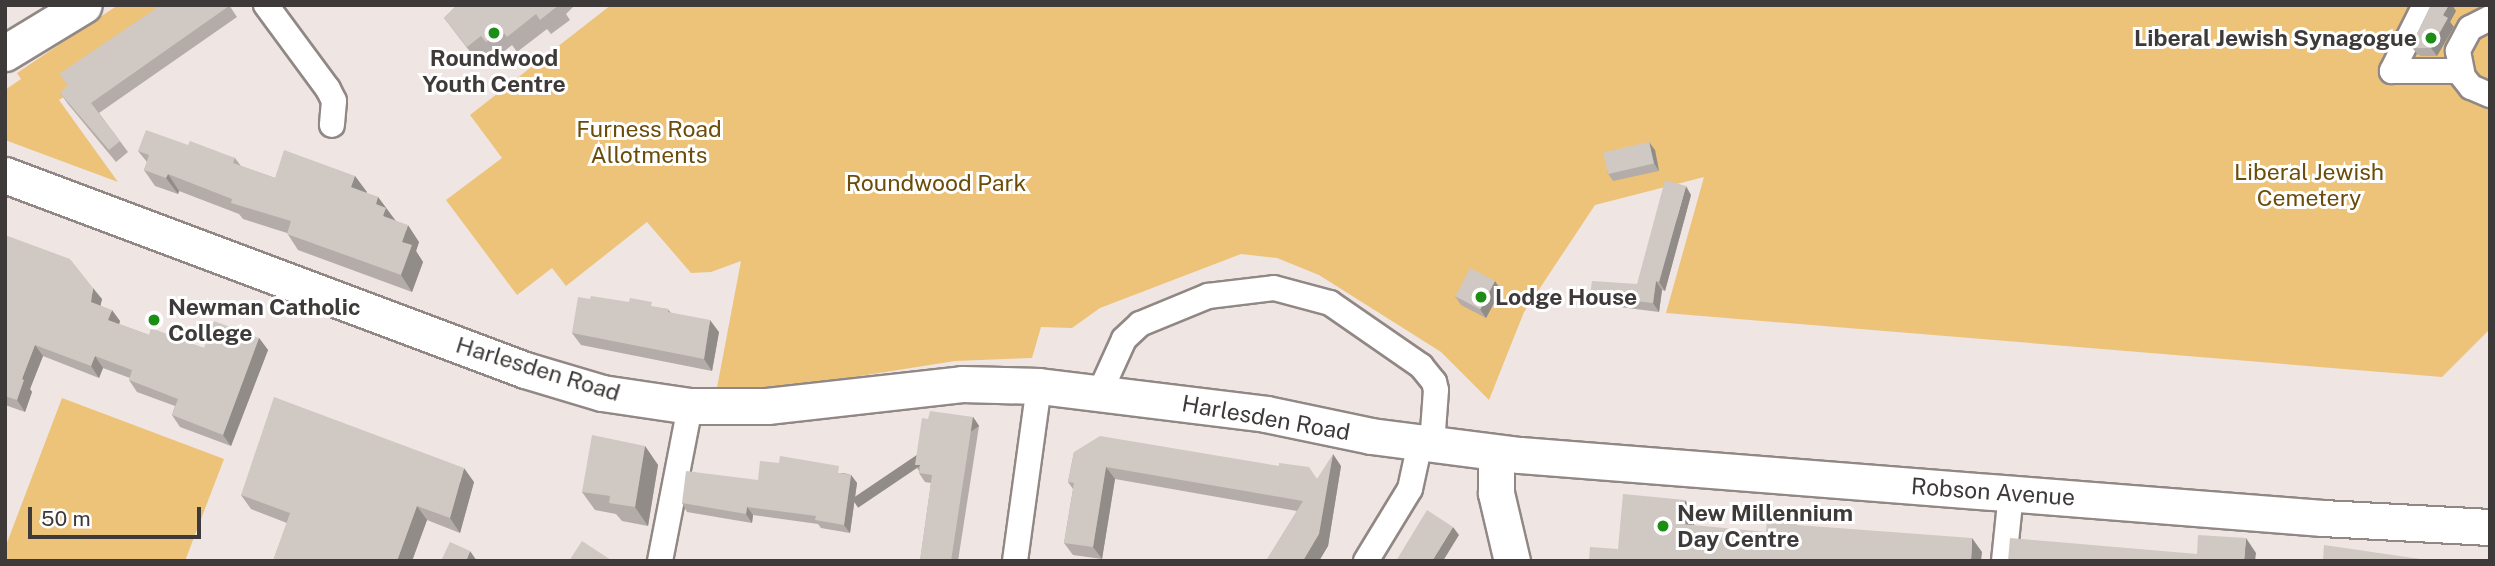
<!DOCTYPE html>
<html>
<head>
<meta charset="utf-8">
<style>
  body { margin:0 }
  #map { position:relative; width:2495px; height:566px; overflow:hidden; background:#efe5e2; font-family:"Public Sans",sans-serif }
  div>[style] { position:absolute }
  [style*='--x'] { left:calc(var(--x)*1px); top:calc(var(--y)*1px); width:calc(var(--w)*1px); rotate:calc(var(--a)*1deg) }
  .green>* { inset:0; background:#edc37a }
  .roads { filter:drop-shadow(2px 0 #918885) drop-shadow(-2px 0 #918885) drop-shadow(0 2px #918885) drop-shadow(0 -2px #918885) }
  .street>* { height:24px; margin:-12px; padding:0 12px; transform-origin:12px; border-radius:12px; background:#fff }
  .secondary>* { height:35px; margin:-17.5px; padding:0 17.5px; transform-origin:17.5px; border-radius:17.5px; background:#fff }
  .wall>* { inset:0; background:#b3aca8 }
  .shaded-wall>* { inset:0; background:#928c88; transform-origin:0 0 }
  .building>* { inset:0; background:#d0c8c3; transform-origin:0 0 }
  .dots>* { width:19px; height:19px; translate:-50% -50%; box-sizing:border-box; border:4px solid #fff; border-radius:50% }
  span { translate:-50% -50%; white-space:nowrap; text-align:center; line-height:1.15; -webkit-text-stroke:6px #fff; paint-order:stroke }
  .poi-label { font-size:23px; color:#3e3a39; font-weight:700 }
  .right { translate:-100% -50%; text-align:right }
  .left { translate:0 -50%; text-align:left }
  .park-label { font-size:23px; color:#6b4c09 }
  .street-label { font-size:23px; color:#3e3a39 }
  .frame { position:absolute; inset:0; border:7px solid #3e3a39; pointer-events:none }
  .scale { position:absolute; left:28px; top:507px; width:173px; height:32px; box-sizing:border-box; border:4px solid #3e3a39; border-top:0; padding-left:9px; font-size:21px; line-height:24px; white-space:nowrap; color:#3e3a39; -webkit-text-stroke:5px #fff; paint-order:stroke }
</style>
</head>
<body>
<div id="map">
  <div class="green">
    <div style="clip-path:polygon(118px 5px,203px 5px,59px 100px,118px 182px,5px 140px,5px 90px,21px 79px,17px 73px)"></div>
    <div style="clip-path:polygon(611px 5px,2490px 5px,2490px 329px,2442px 377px,1666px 313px,1704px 177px,1595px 205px,1524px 312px,1489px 400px,1441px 352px,1319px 275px,1277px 258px,1241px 254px,1100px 308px,1072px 328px,1041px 327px,1032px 358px,955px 361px,803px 385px,716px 393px,741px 261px,711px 272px,691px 273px,647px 222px,566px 286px,552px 268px,517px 295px,446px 200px,502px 158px,470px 115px)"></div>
    <div style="clip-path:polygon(62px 398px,224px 459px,185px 561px,5px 561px,5px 548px)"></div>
  </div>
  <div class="roads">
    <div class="street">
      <div style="--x:266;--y:5;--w:104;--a:53.6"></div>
      <div style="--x:328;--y:89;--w:13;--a:63"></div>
      <div style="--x:334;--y:101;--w:24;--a:95"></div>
      <div style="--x:2425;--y:5;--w:74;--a:116.6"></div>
      <div style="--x:2392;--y:71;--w:69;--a:0"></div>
      <div style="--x:2490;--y:18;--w:22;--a:153"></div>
      <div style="--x:2470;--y:28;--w:26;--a:118"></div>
      <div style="--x:2458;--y:51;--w:26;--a:79"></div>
      <div style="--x:2463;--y:77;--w:13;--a:51"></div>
      <div style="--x:2471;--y:87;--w:21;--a:23"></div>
      <div style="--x:1100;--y:392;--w:58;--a:-65.6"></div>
      <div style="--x:1124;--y:339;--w:22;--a:-43"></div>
      <div style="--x:1140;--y:324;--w:74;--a:-22.4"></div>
      <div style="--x:1208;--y:296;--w:66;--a:-6.9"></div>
      <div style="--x:1274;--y:288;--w:58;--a:15"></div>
      <div style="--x:1330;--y:303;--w:111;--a:34.7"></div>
      <div style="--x:1421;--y:366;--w:21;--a:51"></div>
      <div style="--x:1434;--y:382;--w:8;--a:76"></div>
      <div style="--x:1436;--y:390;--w:55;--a:94.2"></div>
      <div style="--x:660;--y:561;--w:158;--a:-79"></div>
      <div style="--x:1015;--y:561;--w:177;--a:-82.2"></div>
      <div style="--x:1366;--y:561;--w:84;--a:-58.6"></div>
      <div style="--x:1410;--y:489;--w:47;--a:-77.7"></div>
      <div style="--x:2004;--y:561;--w:68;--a:-84.1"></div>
    </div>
    <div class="secondary">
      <div style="--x:5;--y:53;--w:92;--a:-31.3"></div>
      <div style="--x:5;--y:175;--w:555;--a:20.56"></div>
      <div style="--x:525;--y:370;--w:80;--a:16.6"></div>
      <div style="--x:602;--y:393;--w:89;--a:8.4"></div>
      <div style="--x:690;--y:406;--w:77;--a:0"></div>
      <div style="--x:767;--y:406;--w:196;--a:-6.4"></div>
      <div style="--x:962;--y:384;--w:77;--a:1.5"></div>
      <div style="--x:1039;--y:386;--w:229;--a:7"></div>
      <div style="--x:1266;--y:414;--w:107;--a:11.8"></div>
      <div style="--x:1371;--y:436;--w:150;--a:7.3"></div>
      <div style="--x:1520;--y:455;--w:805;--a:4.49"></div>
      <div style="--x:2323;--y:518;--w:167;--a:3.1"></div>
      <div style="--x:1496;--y:453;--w:40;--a:90"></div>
      <div style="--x:1496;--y:493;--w:70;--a:76.8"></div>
    </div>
  </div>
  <div class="wall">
    <div style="clip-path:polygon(229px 5px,237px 17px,99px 113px,128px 152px,116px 162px,68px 104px,60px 93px)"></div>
    <div style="clip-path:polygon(457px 5px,575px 5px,566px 14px,570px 20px,551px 34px,547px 29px,517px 52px,512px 45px,497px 57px,492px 50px,478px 62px,444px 18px)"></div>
    <div style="clip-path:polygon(2431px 5px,2452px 5px,2456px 11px,2450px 22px,2454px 27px,2437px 56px,2421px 56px,2417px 54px,2411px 46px)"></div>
    <div style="clip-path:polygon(188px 145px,235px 158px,241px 166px,275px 178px,355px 176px,366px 193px,378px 197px,395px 220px,419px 242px,416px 251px,423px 262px,412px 292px,298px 250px,287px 233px,243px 219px,239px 214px,179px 191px,178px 194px,155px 186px,144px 170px,147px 162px,138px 151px)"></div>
    <div style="clip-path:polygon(1655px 150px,1659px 171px,1613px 181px,1607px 172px)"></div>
    <div style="clip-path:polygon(1691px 195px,1665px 291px,1662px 290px,1659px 312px,1596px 304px,1590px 296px,1637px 284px)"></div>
    <div style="clip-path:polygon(5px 235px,102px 299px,100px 305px,120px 321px,119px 324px,149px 335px,204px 348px,259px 338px,268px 350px,231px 446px,180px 427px,172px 415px,175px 406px,137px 392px,129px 380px,130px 378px,103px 368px,99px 378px,43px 356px,30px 389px,32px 392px,25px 412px,5px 405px)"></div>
    <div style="clip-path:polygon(1501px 290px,1486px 318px,1461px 305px,1455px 296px)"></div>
    <div style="clip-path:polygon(590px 299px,668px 309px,671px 313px,719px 332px,712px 371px,581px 345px,572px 333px)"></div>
    <div style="clip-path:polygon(973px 417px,979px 426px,958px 561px,920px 561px,931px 483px,925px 482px,919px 473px,919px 471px,915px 465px,928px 419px)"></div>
    <div style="clip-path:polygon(645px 446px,658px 465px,648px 526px,622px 521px,616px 514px,595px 510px,582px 492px)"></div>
    <div style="clip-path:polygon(1074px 452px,1317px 479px,1341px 466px,1328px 546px,1319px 561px,1266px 561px,1297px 511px,1115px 479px,1102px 559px,1073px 555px,1064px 543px,1073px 489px,1068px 482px)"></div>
    <div style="clip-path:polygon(844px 473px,851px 475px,857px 483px,850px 533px,821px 528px,818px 524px,753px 515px,752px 523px,687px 512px,682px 503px,758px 480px)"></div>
    <div style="clip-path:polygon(474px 482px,460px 533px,427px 520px,412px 561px,273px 561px,287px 523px,251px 509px,241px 495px)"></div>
  </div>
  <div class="shaded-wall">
    <div style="clip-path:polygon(2449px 5px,2452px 5px,2456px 11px,2450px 22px,2454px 27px,2437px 56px,2431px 48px,2443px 15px)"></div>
    <div style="clip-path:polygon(1649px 142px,1655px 150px,1659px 171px,1654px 163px)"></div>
    <div style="clip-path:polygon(168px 174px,179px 191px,178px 194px,166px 178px)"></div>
    <div style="clip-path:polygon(355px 176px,367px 192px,362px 203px,351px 187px)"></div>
    <div style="clip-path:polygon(1686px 186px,1691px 195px,1665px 291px,1659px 282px)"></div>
    <div style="clip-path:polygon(378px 197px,398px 224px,395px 233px,376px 204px)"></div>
    <div style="clip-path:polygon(408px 225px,419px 242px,416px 251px,423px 262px,412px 292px,401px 275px,402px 242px)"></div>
    <div style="clip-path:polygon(1495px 281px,1501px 290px,1486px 318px,1480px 309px)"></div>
    <div style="clip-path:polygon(1656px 281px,1662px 290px,1659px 312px,1653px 303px)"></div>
    <div style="clip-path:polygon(93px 288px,102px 299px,99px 313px,91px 302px)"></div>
    <div style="clip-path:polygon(112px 310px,120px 321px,117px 331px,108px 320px)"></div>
    <div style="clip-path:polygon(710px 320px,719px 332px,712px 371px,704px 359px)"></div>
    <div style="clip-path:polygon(259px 338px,268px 350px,231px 446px,223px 435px)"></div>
    <div style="clip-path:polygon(35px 345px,43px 356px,30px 389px,32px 392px,25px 412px,17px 400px,22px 379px)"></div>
    <div style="clip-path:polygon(95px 356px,103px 368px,99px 378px,91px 366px)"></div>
    <div style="left:973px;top:417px;width:11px;height:146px;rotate:56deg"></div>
    <div style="clip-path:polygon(645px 446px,658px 465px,648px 526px,635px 507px)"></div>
    <div style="clip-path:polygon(1333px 454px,1341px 466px,1328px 546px,1319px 561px,1303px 561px)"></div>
    <div style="clip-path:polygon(1106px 467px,1115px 479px,1102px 559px,1093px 547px)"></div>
    <div style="clip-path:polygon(464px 468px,474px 482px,460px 533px,450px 518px)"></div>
    <div style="clip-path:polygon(851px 475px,857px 483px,850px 533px,844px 525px)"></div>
    <div style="clip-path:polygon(1685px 500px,1695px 514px,1693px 538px,1683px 524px)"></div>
    <div style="clip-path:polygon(417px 506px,427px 520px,412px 561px,397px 561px)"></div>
    <div style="clip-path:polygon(747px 507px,753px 515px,752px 523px,746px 514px)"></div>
    <div style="clip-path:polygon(1453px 527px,1459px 535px,1443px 561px,1432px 561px)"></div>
    <div style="clip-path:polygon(1972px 538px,1982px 552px,1981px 561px,1971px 561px)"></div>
    <div style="clip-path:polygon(2246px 538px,2256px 553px,2255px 561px,2244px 561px)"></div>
    <div style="clip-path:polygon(470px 551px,477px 561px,466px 561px)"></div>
  </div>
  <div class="building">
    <div style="clip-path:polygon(161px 5px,229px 6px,91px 103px,120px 141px,109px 150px,60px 93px,68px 85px,59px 74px)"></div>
    <div style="clip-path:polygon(457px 5px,559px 5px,540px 20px,536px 14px,507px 37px,502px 30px,486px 42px,481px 36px,467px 47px,444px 18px)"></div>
    <div style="clip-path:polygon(2431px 5px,2449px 5px,2443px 15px,2448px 18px,2431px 48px,2415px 48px,2411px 46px)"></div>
    <div style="clip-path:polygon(146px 130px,188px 145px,190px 141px,235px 158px,233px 163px,275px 178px,284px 150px,355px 176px,351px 187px,378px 197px,376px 204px,386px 208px,383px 216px,408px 225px,402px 242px,412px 245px,401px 275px,287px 234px,291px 221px,231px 203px,232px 199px,168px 174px,166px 178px,144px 170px,149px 155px,138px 151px)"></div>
    <div style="left:1649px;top:142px;width:22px;height:47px;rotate:77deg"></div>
    <div style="clip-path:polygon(1665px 180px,1686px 186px,1659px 282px,1656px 281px,1653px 303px,1590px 296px,1592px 281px,1637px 284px)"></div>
    <div style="clip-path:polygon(5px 235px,70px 259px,93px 288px,91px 302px,112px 310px,108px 320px,149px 335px,151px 328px,204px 348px,214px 321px,259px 338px,223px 435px,172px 415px,178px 399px,129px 380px,132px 370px,95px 356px,91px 366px,35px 345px,22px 379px,24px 380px,17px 400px,5px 396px)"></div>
    <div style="left:1470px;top:268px;width:28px;height:32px;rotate:27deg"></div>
    <div style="clip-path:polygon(591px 296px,629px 302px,630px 298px,652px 302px,651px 306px,668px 309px,668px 312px,710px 320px,704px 359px,572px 333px,578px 297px,590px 299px)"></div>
    <div style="clip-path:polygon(274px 397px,464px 468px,450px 518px,417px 506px,397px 561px,273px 561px,290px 513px,241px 495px)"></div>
    <div style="clip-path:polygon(930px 411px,973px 417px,951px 561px,920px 561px,932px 475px,919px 473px,920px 465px,915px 465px,922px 418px,928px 419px)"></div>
    <div style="clip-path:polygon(592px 435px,645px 446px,635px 507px,609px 503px,610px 496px,582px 492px)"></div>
    <div style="clip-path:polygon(1100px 436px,1279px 466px,1279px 463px,1309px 467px,1317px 479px,1333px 454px,1319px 534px,1303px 561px,1266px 561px,1303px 501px,1106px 467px,1093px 547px,1064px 543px,1074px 483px,1068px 482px,1074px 452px)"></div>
    <div style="clip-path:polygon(780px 456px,839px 466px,838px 473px,851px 475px,844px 525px,815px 520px,816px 516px,747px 507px,746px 514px,682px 503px,686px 471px,758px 480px,760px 461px,779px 463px)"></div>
    <div style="clip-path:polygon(1623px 494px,1685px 500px,1683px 524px,1766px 532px,1767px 519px,1797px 521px,1797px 525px,1972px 538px,1971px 561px,1589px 561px,1590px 547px,1618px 549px)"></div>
    <div style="clip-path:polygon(1427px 510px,1453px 527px,1432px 561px,1396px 561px)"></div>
    <div style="clip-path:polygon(2198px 535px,2246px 538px,2244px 561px,2008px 561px,2010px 538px,2197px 554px)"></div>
    <div style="clip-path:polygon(582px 541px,611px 560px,610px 561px,569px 561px)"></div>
    <div style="clip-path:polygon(450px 542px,470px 551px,466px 561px,441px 561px)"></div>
    <div style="clip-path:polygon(2324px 545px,2434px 561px,2323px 561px)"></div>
  </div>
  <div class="dots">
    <div style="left:494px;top:33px;background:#1d8e15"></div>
    <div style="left:2431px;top:38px;background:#1d8e15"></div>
    <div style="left:1481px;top:297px;background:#1d8e15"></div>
    <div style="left:154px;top:320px;background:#1d8e15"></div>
    <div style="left:1663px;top:526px;background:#1d8e15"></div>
  </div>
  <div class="poi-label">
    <span class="right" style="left:2417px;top:38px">Liberal Jewish Synagogue</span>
    <span style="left:494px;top:71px">Roundwood<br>Youth Centre</span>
    <span class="left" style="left:1495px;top:297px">Lodge House</span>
    <span class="left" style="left:168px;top:320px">Newman Catholic<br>College</span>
    <span class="left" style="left:1677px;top:526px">New Millennium<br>Day Centre</span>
  </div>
  <div class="park-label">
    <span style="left:649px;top:142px">Furness Road<br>Allotments</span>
    <span style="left:2309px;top:185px">Liberal Jewish<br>Cemetery</span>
    <span style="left:936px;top:183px">Roundwood Park</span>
  </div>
  <div class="street-label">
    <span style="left:538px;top:369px;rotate:17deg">Harlesden Road</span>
    <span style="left:1266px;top:418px;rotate:10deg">Harlesden Road</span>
    <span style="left:1993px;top:492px;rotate:4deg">Robson Avenue</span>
  </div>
  <div class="frame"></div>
  <div class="scale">50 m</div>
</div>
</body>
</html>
